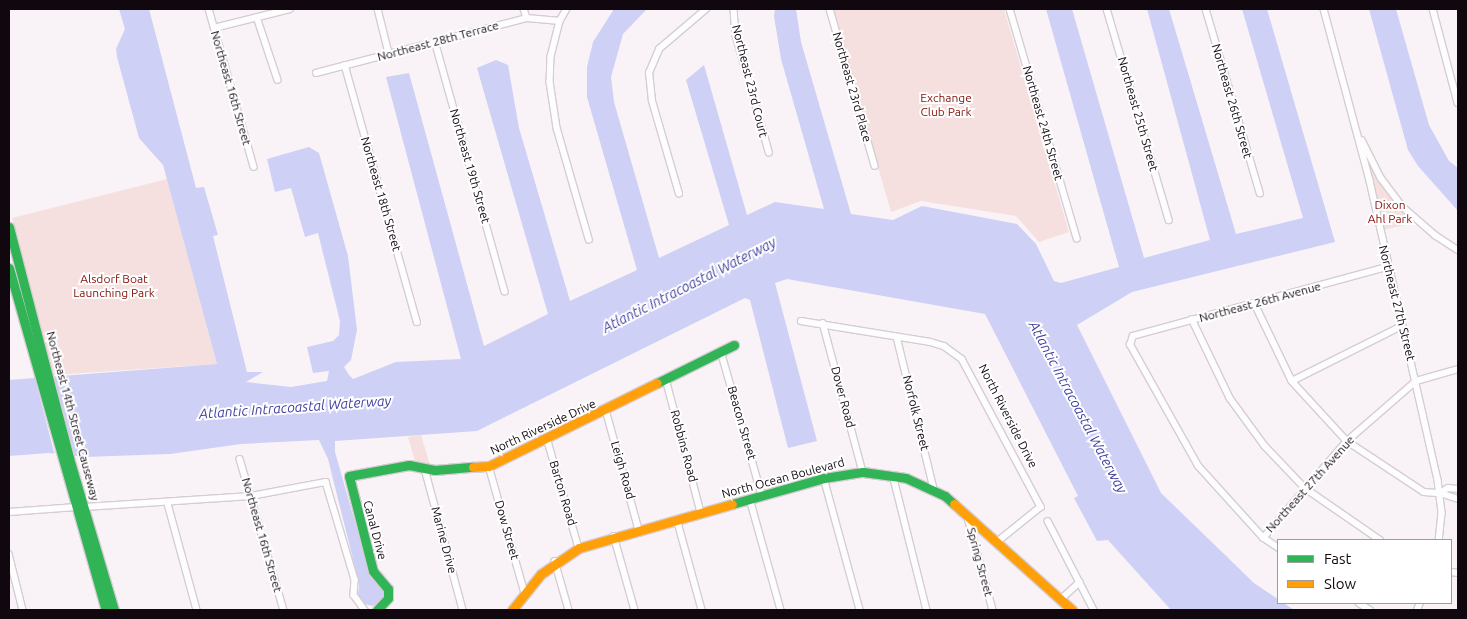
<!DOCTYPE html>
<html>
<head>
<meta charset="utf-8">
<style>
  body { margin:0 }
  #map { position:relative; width:1467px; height:619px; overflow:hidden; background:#f9f3f8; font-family:Ubuntu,sans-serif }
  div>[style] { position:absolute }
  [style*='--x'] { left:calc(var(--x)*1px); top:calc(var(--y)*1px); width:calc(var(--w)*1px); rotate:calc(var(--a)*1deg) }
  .green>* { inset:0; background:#f6e0df }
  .water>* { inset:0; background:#ced0f5 }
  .pier>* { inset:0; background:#f9f3f8 }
  .roads { filter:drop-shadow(1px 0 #d5cdd3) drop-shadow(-1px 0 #d5cdd3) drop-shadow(0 1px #d5cdd3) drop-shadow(0 -1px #d5cdd3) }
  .street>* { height:5.5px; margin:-2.75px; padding:0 2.75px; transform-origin:2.75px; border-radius:2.75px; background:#fefdfe }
  .fast>* { height:9px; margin:-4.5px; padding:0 4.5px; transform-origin:4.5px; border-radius:4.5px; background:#30b455 }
  .slow>* { height:9px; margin:-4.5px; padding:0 4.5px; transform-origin:4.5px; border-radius:4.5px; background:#ff9f0a }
  span { translate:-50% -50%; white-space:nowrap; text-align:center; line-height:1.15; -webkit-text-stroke:4px #fff; paint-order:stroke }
  .street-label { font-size:12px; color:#11080f }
  .park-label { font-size:12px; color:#831108 }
  .water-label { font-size:14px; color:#4442a1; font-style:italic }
  .frame { position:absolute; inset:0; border:10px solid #11080f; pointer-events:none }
  .legend { position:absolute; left:1277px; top:539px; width:175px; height:65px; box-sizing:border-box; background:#fff; border:1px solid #a09c9f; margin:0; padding:6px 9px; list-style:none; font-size:15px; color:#11080f }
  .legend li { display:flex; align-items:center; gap:10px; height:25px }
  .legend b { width:25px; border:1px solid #a09c9f }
</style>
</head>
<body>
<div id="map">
  <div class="green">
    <div style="clip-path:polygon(832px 9px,1004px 9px,1069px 232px,1039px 242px,1016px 216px,921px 201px,891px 212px)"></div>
    <div style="clip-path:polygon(1363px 155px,1370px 159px,1381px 178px,1418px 222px,1379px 231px)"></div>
    <div style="clip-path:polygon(167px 179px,217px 364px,54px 375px,12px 218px)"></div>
    <div style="clip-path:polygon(421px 435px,430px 465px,415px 461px,408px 437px)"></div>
  </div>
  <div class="water">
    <div style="clip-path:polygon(119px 9px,149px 9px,196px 188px,204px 187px,218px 235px,213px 236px,247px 372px,263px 372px,246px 382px,291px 387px,327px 381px,329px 371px,313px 373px,307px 347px,333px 341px,339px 335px,340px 321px,318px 233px,305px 237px,291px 188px,275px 192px,267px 159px,309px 147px,319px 153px,348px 256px,357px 330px,351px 360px,344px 367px,349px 375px,353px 379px,396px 362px,461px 359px,386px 77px,409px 73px,484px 346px,548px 314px,477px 68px,496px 60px,508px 65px,519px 128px,570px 301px,637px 270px,587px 97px,587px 67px,593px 42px,614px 9px,647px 9px,623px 34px,611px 77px,614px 102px,659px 258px,729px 225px,686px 80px,704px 65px,747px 215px,775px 202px,824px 209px,781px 59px,774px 16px,775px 9px,796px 9px,801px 42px,851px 214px,893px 220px,922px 206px,1017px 224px,1036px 244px,1054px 281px,1061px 283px,1119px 267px,1046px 9px,1072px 9px,1144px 258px,1210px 240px,1147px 9px,1169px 9px,1236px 234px,1303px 218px,1242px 9px,1267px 9px,1335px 242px,1132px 292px,1077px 325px,1161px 493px,1254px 583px,1294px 610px,1171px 610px,1108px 540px,1097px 541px,1074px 498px,1078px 496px,985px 314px,787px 279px,775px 283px,817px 441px,788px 448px,750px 300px,745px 298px,477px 431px,335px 441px,335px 452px,371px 578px,384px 589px,384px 598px,373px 606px,364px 604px,358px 596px,359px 583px,328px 459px,319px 440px,241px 444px,170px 454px,85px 457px,49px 453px,9px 456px,9px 380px,217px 364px,163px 165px,139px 138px,117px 57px,116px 49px,125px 29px)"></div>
    <div style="clip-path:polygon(1369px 9px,1396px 9px,1429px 125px,1449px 161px,1458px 168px,1458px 211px,1418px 166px,1408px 150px)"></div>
  </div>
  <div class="pier">
    <div style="clip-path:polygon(34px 375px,53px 375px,75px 456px,55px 456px)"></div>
  </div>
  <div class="roads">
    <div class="street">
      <div style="--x:209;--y:9;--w:164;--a:74.1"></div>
      <div style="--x:378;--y:9;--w:45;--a:76"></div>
      <div style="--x:524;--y:9;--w:9;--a:72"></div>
      <div style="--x:567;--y:9;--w:14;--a:120"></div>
      <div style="--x:560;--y:21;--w:36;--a:104"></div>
      <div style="--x:551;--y:56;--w:26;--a:92"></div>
      <div style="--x:550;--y:82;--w:47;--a:81.3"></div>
      <div style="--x:557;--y:128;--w:116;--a:73.9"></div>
      <div style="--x:734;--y:9;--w:26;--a:86"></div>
      <div style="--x:736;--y:35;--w:122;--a:74.2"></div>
      <div style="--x:830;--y:9;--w:163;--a:74"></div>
      <div style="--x:1010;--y:9;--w:239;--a:73.7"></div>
      <div style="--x:1107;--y:9;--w:220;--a:73.6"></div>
      <div style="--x:1206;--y:9;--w:192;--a:73.6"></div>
      <div style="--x:1324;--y:9;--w:178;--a:75"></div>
      <div style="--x:1370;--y:181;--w:307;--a:77.2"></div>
      <div style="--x:1438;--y:480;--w:33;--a:83"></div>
      <div style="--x:1442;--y:513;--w:27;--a:96"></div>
      <div style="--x:1433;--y:9;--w:97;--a:75.1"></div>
      <div style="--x:257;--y:17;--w:66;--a:71.6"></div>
      <div style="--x:214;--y:28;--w:78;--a:-14"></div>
      <div style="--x:435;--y:41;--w:260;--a:74.4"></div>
      <div style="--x:345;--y:65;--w:267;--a:74.3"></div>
      <div style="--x:316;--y:73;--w:218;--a:-14.6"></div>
      <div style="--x:527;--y:18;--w:33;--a:5"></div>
      <div style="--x:1362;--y:140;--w:42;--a:63.4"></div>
      <div style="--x:1381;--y:178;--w:36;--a:53"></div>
      <div style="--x:1403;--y:207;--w:43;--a:41.2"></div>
      <div style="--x:1435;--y:235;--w:27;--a:33"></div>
      <div style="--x:679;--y:194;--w:97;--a:-106.2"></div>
      <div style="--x:652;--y:101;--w:28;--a:-96"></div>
      <div style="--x:649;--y:73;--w:26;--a:-67"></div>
      <div style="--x:659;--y:49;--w:62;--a:-40.4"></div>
      <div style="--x:1255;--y:304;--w:85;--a:64.3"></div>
      <div style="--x:1292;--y:381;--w:81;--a:47.5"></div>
      <div style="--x:1347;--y:441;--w:92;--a:33.5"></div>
      <div style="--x:1424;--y:492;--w:16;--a:4"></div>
      <div style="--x:1440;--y:493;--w:9;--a:-32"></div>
      <div style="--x:1448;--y:488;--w:10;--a:6"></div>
      <div style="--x:1192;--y:319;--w:88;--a:64.3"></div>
      <div style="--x:1230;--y:398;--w:59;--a:53.9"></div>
      <div style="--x:1265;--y:446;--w:58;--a:46.4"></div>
      <div style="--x:1305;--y:488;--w:91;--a:34.7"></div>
      <div style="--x:801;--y:321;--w:131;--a:9.2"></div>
      <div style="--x:930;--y:342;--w:15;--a:16"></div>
      <div style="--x:944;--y:346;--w:22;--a:36"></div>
      <div style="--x:962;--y:359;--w:168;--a:61.9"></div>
      <div style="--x:1041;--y:507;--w:54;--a:141"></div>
      <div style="--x:823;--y:323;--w:154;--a:75"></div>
      <div style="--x:897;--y:337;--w:156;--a:76.3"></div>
      <div style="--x:721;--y:351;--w:150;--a:74.1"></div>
      <div style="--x:666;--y:379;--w:138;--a:75.3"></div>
      <div style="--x:1292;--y:381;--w:123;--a:-26.6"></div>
      <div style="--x:606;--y:410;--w:124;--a:74.6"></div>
      <div style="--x:547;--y:438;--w:115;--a:73.8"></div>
      <div style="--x:240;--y:459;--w:157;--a:73.8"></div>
      <div style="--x:489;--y:466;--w:132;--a:74.2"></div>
      <div style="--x:425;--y:469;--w:146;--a:74.9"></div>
      <div style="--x:893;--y:475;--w:139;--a:75.9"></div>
      <div style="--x:824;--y:478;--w:137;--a:74.7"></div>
      <div style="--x:1440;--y:493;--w:19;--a:18"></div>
      <div style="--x:750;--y:499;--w:115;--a:74.4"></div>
      <div style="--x:168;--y:504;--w:110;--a:74.7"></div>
      <div style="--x:85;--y:507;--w:166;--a:-3.8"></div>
      <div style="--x:251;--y:496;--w:76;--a:-10.6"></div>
      <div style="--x:326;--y:482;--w:102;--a:73.5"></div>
      <div style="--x:355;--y:580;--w:15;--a:94"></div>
      <div style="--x:354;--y:595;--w:19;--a:54"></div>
      <div style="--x:9;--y:512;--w:67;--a:-4.3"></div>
      <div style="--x:968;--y:518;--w:95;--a:74.8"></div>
      <div style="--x:677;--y:519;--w:94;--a:74.6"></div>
      <div style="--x:1048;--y:521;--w:100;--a:62.7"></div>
      <div style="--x:614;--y:536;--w:77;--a:74.2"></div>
      <div style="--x:1263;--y:538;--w:128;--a:-49.1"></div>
      <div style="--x:1347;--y:441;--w:91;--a:-41"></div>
      <div style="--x:1416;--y:381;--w:44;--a:-15.9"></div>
      <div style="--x:1278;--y:548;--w:18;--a:-146"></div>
      <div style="--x:1263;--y:538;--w:97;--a:-132.1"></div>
      <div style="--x:1198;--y:466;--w:139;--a:-119.3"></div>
      <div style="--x:1130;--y:345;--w:9;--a:-72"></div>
      <div style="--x:1133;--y:336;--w:263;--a:-15.2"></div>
      <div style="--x:9;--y:554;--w:58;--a:76"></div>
      <div style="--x:555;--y:561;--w:51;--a:74.1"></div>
      <div style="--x:1451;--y:572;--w:7;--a:8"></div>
      <div style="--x:1061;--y:599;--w:25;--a:-42"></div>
      <div style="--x:1359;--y:603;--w:13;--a:32"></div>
      <div style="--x:1417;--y:610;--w:8;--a:-67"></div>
    </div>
    <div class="fast">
      <div style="--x:9;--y:227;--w:239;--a:75.4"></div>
      <div style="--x:69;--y:458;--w:159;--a:73.5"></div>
      <div style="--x:9;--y:268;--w:355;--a:74.2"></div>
      <div style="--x:657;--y:383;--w:86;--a:-26.3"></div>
      <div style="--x:732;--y:504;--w:96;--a:-15.8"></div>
      <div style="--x:824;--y:478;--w:39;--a:-9"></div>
      <div style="--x:863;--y:472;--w:43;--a:7.9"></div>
      <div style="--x:906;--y:478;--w:43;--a:24.8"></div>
      <div style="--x:945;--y:496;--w:12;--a:42"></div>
      <div style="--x:377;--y:610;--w:16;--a:-47"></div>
      <div style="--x:388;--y:598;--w:9;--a:-90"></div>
      <div style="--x:388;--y:589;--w:23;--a:-130"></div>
      <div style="--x:373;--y:571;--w:98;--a:-104.2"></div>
      <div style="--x:349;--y:476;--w:61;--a:-10.4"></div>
      <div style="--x:409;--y:465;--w:26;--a:11"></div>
      <div style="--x:435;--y:470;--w:38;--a:-5"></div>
    </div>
    <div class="slow">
      <div style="--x:473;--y:467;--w:16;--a:-4"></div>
      <div style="--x:489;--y:466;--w:187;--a:-26.3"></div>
      <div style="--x:954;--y:504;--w:159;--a:41.9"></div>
      <div style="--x:512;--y:610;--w:46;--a:-51.1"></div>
      <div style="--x:541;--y:574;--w:46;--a:-34.4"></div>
      <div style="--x:579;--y:548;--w:159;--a:-16"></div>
    </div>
  </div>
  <div class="street-label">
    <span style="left:438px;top:41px;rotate:-15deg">Northeast 28th Terrace</span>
    <span style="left:750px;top:81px;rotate:76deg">Northeast 23rd Court</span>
    <span style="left:852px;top:87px;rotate:74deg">Northeast 23rd Place</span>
    <span style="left:231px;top:88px;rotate:74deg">Northeast 16th Street</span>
    <span style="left:1232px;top:101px;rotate:74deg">Northeast 26th Street</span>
    <span style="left:1138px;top:114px;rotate:74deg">Northeast 25th Street</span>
    <span style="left:1043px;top:123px;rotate:74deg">Northeast 24th Street</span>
    <span style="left:470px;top:166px;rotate:74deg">Northeast 19th Street</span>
    <span style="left:381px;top:194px;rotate:74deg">Northeast 18th Street</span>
    <span style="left:1260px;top:302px;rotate:-15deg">Northeast 26th Avenue</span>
    <span style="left:1397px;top:303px;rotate:76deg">Northeast 27th Street</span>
    <span style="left:843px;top:397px;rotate:75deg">Dover Road</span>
    <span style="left:916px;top:413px;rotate:76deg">Norfolk Street</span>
    <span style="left:73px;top:416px;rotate:75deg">Northeast 14th Street Causeway</span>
    <span style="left:1008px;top:416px;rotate:63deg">North Riverside Drive</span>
    <span style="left:742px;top:423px;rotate:74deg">Beacon Street</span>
    <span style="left:543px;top:427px;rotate:-25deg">North Riverside Drive</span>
    <span style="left:684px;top:446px;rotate:75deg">Robbins Road</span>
    <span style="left:623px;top:470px;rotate:74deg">Leigh Road</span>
    <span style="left:783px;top:478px;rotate:-15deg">North Ocean Boulevard</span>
    <span style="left:1310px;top:484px;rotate:-48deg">Northeast 27th Avenue</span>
    <span style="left:563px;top:493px;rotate:73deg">Barton Road</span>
    <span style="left:375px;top:530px;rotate:75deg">Canal Drive</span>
    <span style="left:507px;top:530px;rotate:74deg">Dow Street</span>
    <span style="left:262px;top:535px;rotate:74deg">Northeast 16th Street</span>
    <span style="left:444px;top:540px;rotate:75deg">Marine Drive</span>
    <span style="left:980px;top:562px;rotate:75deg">Spring Street</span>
  </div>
  <div class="park-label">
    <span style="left:946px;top:105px">Exchange<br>Club Park</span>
    <span style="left:1390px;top:212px">Dixon<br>Ahl Park</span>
    <span style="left:114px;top:286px">Alsdorf Boat<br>Launching Park</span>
  </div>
  <div class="water-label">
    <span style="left:689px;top:285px;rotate:-27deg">Atlantic Intracoastal Waterway</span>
    <span style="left:295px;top:407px;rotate:-4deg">Atlantic Intracoastal Waterway</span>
    <span style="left:1078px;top:407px;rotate:62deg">Atlantic Intracoastal Waterway</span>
  </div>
  <div class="frame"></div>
  <ul class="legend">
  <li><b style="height:6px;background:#30b455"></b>Fast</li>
  <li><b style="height:6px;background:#ff9f0a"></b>Slow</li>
  </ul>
</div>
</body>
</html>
